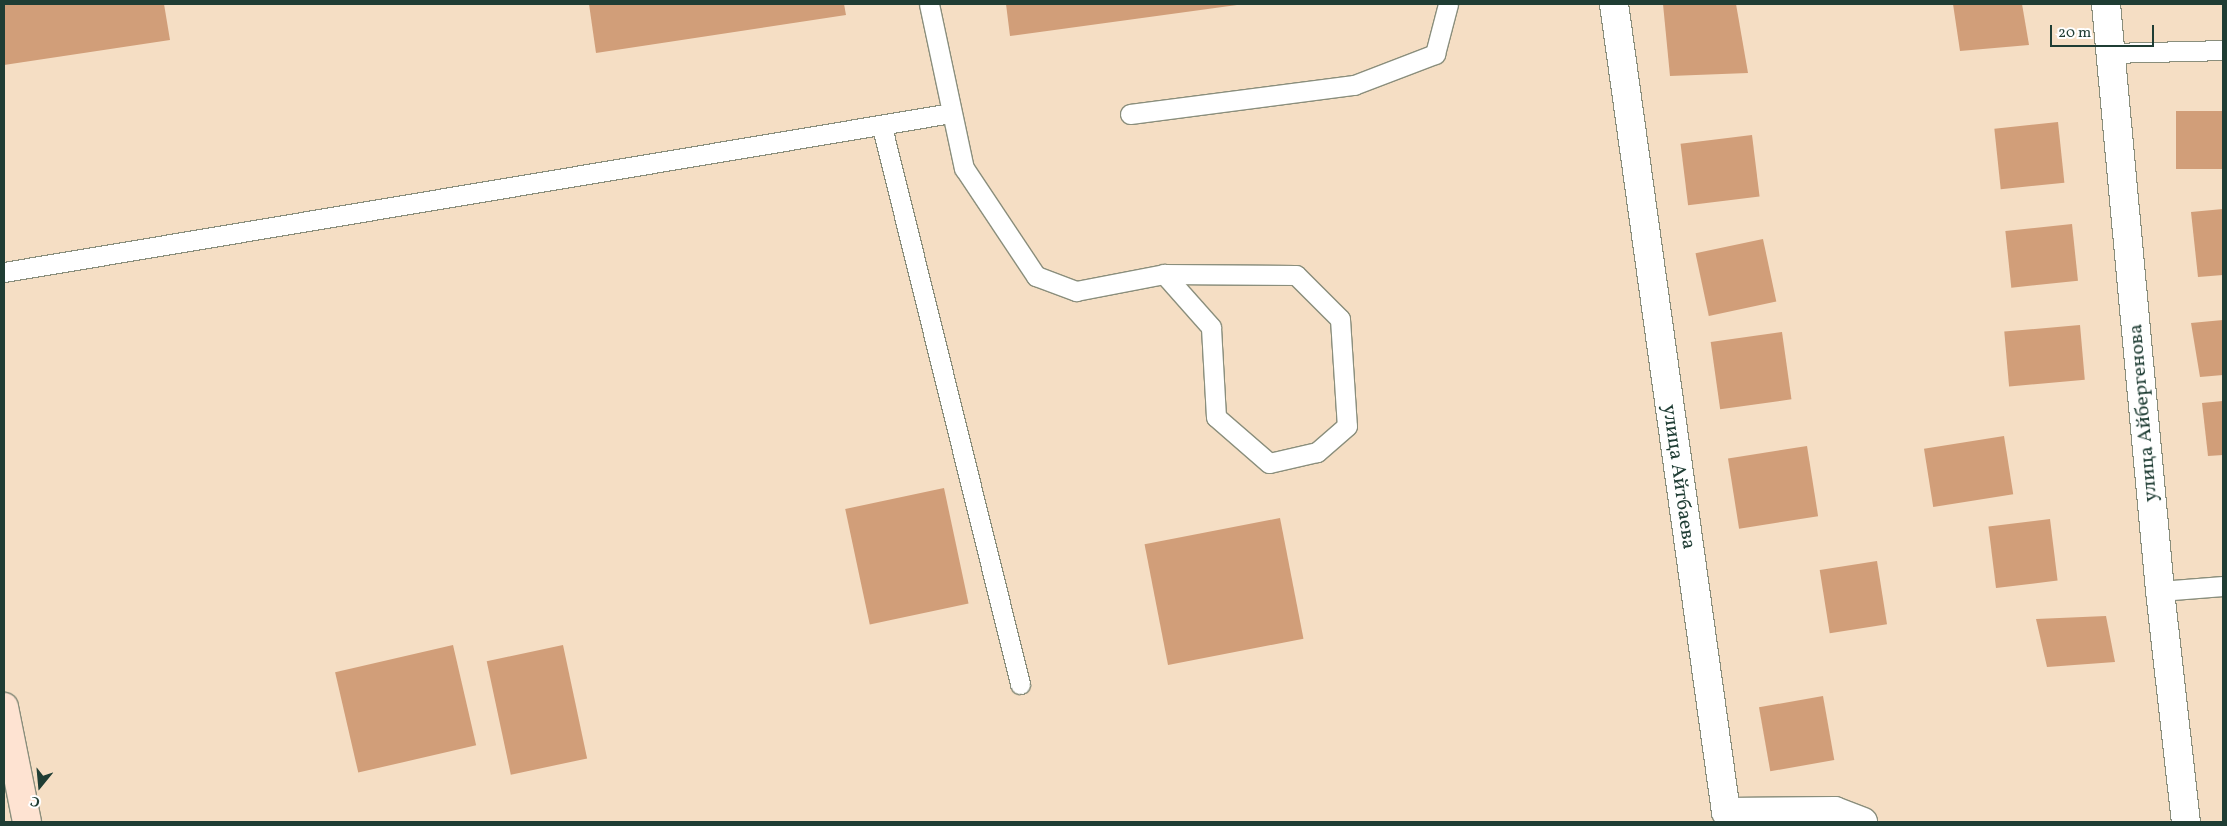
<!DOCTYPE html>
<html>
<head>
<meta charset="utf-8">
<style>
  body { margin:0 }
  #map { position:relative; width:2227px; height:826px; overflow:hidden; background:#f5dec4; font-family:Vollkorn,serif }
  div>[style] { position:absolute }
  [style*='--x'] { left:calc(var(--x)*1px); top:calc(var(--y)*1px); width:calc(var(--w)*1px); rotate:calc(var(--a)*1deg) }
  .building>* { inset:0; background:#d19e79; transform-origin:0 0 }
  .roads { filter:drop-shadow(1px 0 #8a8e7c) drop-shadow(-1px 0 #8a8e7c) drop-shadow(0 1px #8a8e7c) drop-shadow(0 -1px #8a8e7c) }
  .lane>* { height:19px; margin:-9.5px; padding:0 9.5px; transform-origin:9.5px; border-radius:9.5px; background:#fff }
  .street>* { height:28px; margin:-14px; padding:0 14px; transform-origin:14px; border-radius:14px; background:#fff }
  .secondary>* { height:28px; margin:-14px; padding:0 14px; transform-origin:14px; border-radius:14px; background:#fee3d2 }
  span { translate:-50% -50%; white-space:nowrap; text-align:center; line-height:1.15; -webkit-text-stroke:4px #fff; paint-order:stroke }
  .street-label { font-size:20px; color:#1f3d34 }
  .frame { position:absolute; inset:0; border:5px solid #1f3d34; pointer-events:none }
  .north { position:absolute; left:15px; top:761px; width:50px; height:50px; -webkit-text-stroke:4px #fff; paint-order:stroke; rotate:197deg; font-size:14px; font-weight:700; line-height:20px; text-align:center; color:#1f3d34 }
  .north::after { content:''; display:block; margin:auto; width:18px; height:22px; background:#1f3d34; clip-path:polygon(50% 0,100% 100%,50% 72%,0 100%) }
  .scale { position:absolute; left:2050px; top:25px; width:104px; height:22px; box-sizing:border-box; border:2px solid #1f3d34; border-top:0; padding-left:6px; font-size:15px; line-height:18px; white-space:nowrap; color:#1f3d34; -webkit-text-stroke:4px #fff; paint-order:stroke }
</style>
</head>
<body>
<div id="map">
  <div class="building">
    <div style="clip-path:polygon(4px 4px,164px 4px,170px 40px,4px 65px)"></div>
    <div style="clip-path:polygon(589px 4px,844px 4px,846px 15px,596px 53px)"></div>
    <div style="clip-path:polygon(1006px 4px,1237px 4px,1237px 5px,1010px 36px)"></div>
    <div style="clip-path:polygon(1663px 4px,1736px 4px,1748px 73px,1670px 76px)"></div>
    <div style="clip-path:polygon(1953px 4px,2022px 4px,2029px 45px,1960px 51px)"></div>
    <div style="left:2223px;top:111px;width:58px;height:47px;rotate:90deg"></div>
    <div style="left:2058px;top:122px;width:61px;height:64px;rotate:84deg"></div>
    <div style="left:1752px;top:135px;width:62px;height:72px;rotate:83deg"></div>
    <div style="clip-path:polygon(2223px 209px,2223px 275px,2198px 277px,2191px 212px)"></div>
    <div style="left:2072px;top:224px;width:57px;height:67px;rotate:84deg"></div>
    <div style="left:1763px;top:239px;width:64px;height:69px;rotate:78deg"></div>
    <div style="clip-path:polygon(2223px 320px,2223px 375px,2200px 377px,2191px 323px)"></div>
    <div style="left:2080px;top:325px;width:55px;height:76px;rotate:85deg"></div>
    <div style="left:1782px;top:332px;width:68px;height:72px;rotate:82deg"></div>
    <div style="clip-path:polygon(2223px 401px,2223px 455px,2208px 456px,2202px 403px)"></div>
    <div style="left:2004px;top:436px;width:59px;height:81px;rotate:81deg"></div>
    <div style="left:1807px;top:446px;width:71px;height:80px;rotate:81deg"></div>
    <div style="left:944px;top:488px;width:118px;height:101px;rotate:78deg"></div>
    <div style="left:1280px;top:518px;width:123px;height:138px;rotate:79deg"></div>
    <div style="left:2050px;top:519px;width:62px;height:62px;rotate:83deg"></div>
    <div style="left:1877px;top:561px;width:64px;height:58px;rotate:81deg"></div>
    <div style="clip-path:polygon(2106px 616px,2115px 662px,2047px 667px,2036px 619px)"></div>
    <div style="left:453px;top:645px;width:103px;height:121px;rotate:77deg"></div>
    <div style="left:563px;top:645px;width:116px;height:78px;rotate:78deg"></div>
    <div style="left:1823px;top:696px;width:65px;height:65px;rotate:80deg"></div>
  </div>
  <div class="roads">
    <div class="lane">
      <div style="--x:929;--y:4;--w:168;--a:78"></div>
      <div style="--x:964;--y:168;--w:130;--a:56.3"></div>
      <div style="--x:1036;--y:276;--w:43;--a:20.6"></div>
      <div style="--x:1076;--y:291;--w:90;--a:-10.9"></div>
      <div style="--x:1164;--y:274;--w:132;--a:0.4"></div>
      <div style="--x:1296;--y:275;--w:62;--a:45"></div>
      <div style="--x:1340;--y:319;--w:107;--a:86.3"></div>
      <div style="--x:1347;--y:426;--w:40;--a:139"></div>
      <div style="--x:1317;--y:452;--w:49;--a:167.1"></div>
      <div style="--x:1269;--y:463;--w:70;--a:-139"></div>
      <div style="--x:1216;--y:417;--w:90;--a:-93.2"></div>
      <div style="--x:1211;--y:327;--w:71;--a:-131.6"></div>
      <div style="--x:2111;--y:53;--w:112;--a:-1.5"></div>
      <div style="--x:1130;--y:114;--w:226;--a:-7.4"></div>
      <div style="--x:1354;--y:85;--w:87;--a:-20.9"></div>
      <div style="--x:1435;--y:54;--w:52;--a:-75.4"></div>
      <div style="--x:882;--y:127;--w:574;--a:76.08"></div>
      <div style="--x:4;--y:272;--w:960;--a:-9.53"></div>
      <div style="--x:2160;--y:591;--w:63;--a:-4.5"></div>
    </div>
    <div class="street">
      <div style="--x:1614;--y:4;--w:816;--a:82.11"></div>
      <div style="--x:1726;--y:812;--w:109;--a:-0.5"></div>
      <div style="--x:1835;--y:811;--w:30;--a:21"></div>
      <div style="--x:2106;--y:4;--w:589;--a:84.74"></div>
      <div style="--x:2160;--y:591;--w:232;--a:83.6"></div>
    </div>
    <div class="secondary">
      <div style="--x:4;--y:707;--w:117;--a:78.7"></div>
    </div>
  </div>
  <div class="street-label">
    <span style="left:2144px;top:413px;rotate:-95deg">улица Айбергенова</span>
    <span style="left:1678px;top:477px;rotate:82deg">улица Айтбаева</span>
  </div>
  <div class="frame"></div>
  <div class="north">С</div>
  <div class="scale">20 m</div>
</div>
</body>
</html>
